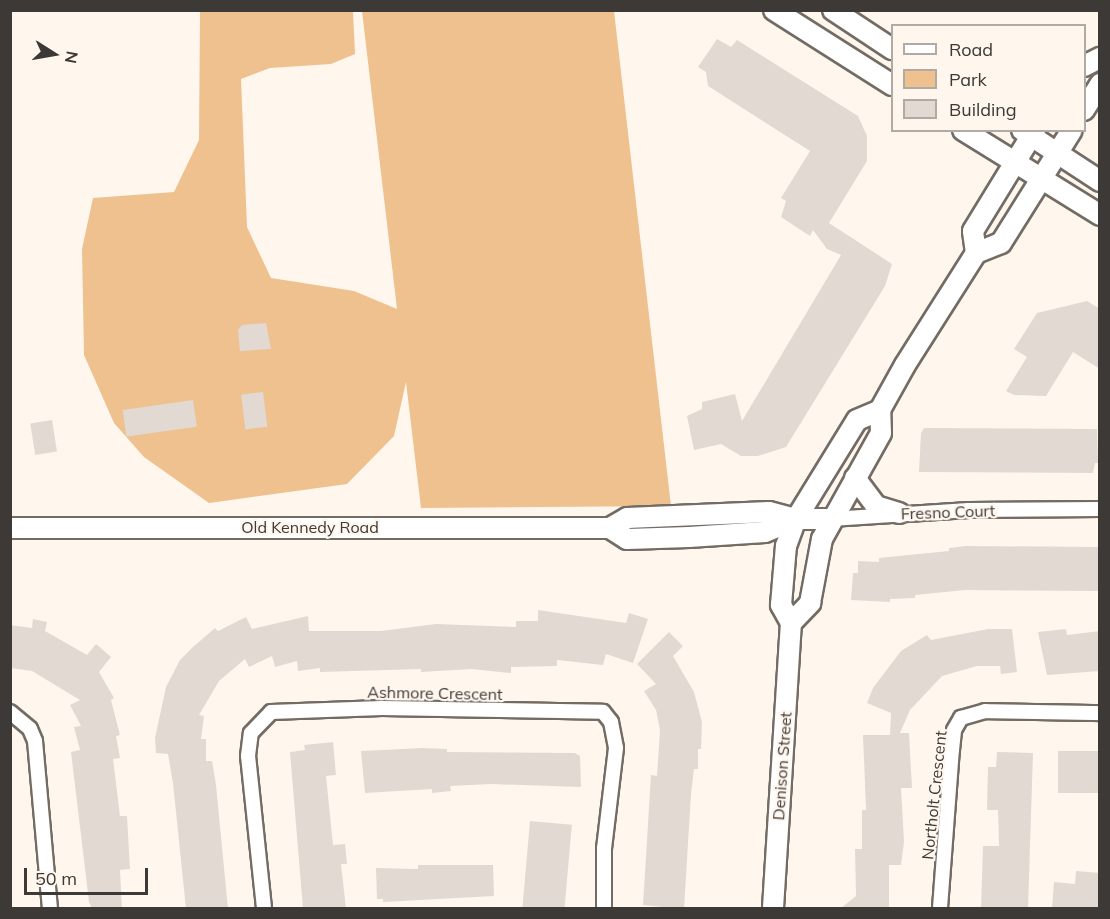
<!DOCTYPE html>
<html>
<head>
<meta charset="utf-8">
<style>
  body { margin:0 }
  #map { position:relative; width:1110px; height:919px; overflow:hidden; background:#fff6ee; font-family:Mulish,sans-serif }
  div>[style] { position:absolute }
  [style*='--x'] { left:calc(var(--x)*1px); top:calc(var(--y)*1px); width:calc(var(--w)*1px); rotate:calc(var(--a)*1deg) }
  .green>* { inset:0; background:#eec18f }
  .building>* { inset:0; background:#e2dad2; transform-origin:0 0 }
  .roads { filter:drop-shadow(2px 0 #736c65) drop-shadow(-2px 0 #736c65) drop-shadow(0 2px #736c65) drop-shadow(0 -2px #736c65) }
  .street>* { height:14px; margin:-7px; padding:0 7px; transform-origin:7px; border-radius:7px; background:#fff }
  .secondary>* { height:20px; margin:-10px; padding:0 10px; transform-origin:10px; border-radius:10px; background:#fff }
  span { translate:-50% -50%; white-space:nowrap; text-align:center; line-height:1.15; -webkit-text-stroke:4.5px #fff6ee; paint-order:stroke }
  .street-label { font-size:16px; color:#3c3936 }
  .frame { position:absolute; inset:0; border:12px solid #3c3936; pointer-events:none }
  .legend { position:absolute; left:891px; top:24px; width:195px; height:108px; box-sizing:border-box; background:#fff6ee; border:2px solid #b1aaa4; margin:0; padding:8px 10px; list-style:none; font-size:18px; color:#3c3936 }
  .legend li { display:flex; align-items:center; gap:12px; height:30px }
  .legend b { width:30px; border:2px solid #b1aaa4 }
  .north { position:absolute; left:24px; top:24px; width:60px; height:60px; -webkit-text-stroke:4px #fff6ee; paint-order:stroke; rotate:101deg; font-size:16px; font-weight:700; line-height:24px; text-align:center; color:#3c3936 }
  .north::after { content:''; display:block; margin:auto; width:21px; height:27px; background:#3c3936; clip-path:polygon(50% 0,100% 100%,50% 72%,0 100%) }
  .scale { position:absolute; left:24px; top:868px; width:124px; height:27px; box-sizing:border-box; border:3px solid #3c3936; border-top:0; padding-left:8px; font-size:18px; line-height:21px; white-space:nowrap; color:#3c3936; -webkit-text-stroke:4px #fff6ee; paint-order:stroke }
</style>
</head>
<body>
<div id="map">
  <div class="green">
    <div style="clip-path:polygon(200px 11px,353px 11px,355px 54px,331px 64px,270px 68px,241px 79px,247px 227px,271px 278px,354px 291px,397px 309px,362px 11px,614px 11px,671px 506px,421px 508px,406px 382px,394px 436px,347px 484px,209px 503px,144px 457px,114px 423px,84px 355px,82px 249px,93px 198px,174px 192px,199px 140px)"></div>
  </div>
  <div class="building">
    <div style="clip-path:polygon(717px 39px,731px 47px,737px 40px,858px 116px,867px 136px,867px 161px,829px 223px,892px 264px,885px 286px,786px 447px,758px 456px,741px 456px,721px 444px,694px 450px,687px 416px,702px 409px,702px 402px,735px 394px,742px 421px,841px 255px,827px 249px,813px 230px,810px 236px,781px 217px,786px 201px,781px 198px,810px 151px,708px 86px,706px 72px,698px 67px)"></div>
    <div style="clip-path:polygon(1087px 301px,1100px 309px,1100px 369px,1073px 352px,1046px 396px,1014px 395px,1006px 391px,1027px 357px,1014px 349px,1037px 313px)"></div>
    <div style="clip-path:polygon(266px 323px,271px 349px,240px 351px,238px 330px,242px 325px)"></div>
    <div style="left:263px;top:392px;width:35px;height:22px;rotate:83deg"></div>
    <div style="left:193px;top:400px;width:27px;height:71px;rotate:82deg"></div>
    <div style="left:52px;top:420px;width:32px;height:22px;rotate:81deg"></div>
    <div style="clip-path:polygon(924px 428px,1097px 429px,1098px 463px,1095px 463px,1093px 473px,919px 472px,921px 433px)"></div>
    <div style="clip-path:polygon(966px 546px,1100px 547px,1100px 591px,965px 590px,915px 595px,915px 598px,890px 599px,890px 602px,851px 600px,853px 573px,858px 573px,858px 561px,879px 562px,879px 558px,949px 551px,949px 548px)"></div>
    <div style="clip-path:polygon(538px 610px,626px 623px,629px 613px,648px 619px,633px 663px,606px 654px,603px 665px,557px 660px,557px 666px,511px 667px,511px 673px,471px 669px,421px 672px,421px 669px,320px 672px,320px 668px,298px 671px,297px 661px,275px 667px,272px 656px,249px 667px,245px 659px,219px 681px,199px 715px,204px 716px,201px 739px,206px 739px,206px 761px,212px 761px,216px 785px,228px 909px,186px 909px,173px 783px,168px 754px,156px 753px,155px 738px,166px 687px,180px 660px,193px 647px,215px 628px,218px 631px,246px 617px,252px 629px,308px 616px,309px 631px,381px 631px,436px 624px,516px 627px,516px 621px,538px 621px)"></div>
    <div style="clip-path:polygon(33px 619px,47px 622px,45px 631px,87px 655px,96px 644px,111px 657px,99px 672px,114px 698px,111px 700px,120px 735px,116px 736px,120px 758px,113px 759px,120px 816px,127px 816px,130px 869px,120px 870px,122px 909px,92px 909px,89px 902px,71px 752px,80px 750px,74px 727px,81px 726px,70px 705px,80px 700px,32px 671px,10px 668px,10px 625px,32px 628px)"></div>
    <div style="clip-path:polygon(988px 629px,1012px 629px,1017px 672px,1001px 674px,1000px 666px,977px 666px,942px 676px,910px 710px,900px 733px,909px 733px,912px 788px,901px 788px,904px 842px,901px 865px,889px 865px,889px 909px,840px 909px,856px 896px,855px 849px,862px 849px,862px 810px,866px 810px,863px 735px,890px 735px,891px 713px,867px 703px,873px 688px,901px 651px,927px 635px,931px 640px)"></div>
    <div style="clip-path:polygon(1066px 629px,1067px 635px,1100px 631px,1100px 671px,1047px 675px,1038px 632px)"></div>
    <div style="clip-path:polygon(669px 632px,683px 646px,673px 656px,694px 692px,702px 722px,701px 749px,698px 749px,698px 769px,694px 769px,691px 794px,684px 909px,643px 905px,651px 775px,657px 776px,660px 730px,656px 710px,644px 691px,656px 684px,637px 664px)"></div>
    <div style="clip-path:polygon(333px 742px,336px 775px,326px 776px,333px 845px,345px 844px,347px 864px,341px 864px,346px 909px,303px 909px,290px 752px,305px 750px,304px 745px)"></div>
    <div style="clip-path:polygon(423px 748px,447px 749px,447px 752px,575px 753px,580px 756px,581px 787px,491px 784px,450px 786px,451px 791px,432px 793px,432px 789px,365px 793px,361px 751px)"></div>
    <div style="left:1058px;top:751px;width:40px;height:42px"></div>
    <div style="clip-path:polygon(997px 752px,1033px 753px,1028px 909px,981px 909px,983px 846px,999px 846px,998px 810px,987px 810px,988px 767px,996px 767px)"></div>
    <div style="left:530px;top:821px;width:42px;height:88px;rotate:5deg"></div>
    <div style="clip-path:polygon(418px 865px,493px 865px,494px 896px,383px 902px,383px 899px,377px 899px,376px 868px,418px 869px)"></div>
    <div style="clip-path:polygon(1076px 871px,1100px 873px,1100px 908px,1052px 909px,1054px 882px,1075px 884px)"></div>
  </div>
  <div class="roads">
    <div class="street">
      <div style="--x:831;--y:519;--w:138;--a:-3.7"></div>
      <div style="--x:969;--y:510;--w:131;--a:-0.4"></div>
      <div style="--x:10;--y:712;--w:26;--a:40"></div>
      <div style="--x:30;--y:729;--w:13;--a:67"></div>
      <div style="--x:35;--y:741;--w:168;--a:84.9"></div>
      <div style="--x:264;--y:908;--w:153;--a:-96"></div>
      <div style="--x:248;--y:756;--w:23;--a:-83"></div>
      <div style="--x:251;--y:733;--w:29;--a:-46"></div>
      <div style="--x:271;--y:712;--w:111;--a:-2.1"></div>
      <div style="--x:382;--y:708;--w:221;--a:1"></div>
      <div style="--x:603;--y:712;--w:13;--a:51"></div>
      <div style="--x:611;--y:722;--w:26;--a:79"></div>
      <div style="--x:616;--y:748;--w:101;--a:96.8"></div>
      <div style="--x:604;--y:848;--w:60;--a:90"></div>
      <div style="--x:940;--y:908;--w:158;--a:-85.7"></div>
      <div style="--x:952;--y:750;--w:20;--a:-84"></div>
      <div style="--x:954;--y:730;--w:14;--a:-60"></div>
      <div style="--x:961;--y:718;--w:25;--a:-16"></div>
      <div style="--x:985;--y:711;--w:115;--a:1"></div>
    </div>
    <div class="secondary">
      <div style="--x:774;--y:10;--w:140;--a:32.4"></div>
      <div style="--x:833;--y:10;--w:71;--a:33.5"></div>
      <div style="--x:1084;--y:66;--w:18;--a:-27"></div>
      <div style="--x:1084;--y:110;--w:31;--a:-58"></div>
      <div style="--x:963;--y:130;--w:161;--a:31.8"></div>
      <div style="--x:1022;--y:130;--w:93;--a:33.2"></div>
      <div style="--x:976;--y:253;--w:22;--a:-98"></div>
      <div style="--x:973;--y:231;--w:119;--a:-58.5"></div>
      <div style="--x:855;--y:478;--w:35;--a:53"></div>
      <div style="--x:876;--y:506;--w:24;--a:17"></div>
      <div style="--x:10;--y:528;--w:600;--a:0"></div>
      <div style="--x:610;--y:528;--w:20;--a:-30"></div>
      <div style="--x:627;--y:518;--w:142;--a:-2.4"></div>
      <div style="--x:769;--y:512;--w:28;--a:15"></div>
      <div style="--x:796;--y:519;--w:35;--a:0"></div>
      <div style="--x:610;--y:528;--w:20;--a:33"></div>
      <div style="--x:627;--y:539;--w:62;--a:-1.8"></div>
      <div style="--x:689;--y:537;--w:76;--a:-3.8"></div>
      <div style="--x:765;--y:532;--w:34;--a:-23"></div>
      <div style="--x:791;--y:623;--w:28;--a:-46"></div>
      <div style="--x:810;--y:603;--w:65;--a:-79.4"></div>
      <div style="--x:822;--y:539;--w:121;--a:-60.9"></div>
      <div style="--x:881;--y:433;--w:23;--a:-92"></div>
      <div style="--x:880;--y:410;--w:51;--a:-60.9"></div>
      <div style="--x:905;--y:365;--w:133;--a:-57.6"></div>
      <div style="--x:976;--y:253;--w:27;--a:-22"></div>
      <div style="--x:1001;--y:243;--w:133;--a:-57.9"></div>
      <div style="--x:773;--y:908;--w:286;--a:-86.4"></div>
      <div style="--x:791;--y:623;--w:21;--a:-119"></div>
      <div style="--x:781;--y:605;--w:59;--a:-85.2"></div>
      <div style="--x:786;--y:546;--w:29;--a:-70"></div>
      <div style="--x:796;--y:519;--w:116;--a:-58.4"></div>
      <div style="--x:857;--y:420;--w:25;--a:-23"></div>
    </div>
  </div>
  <div class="street-label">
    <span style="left:948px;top:512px;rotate:-2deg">Fresno Court</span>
    <span style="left:310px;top:527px">Old Kennedy Road</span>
    <span style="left:435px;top:693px;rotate:1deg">Ashmore Crescent</span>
    <span style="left:782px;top:766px;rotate:-86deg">Denison Street</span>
    <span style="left:934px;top:795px;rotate:-84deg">Northolt Crescent</span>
  </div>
  <div class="frame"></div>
  <ul class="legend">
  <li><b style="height:8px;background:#fff"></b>Road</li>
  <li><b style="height:16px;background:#eec18f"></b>Park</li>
  <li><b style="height:16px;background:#e2dad2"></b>Building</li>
  </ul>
  <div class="north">N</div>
  <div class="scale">50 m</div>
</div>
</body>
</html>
